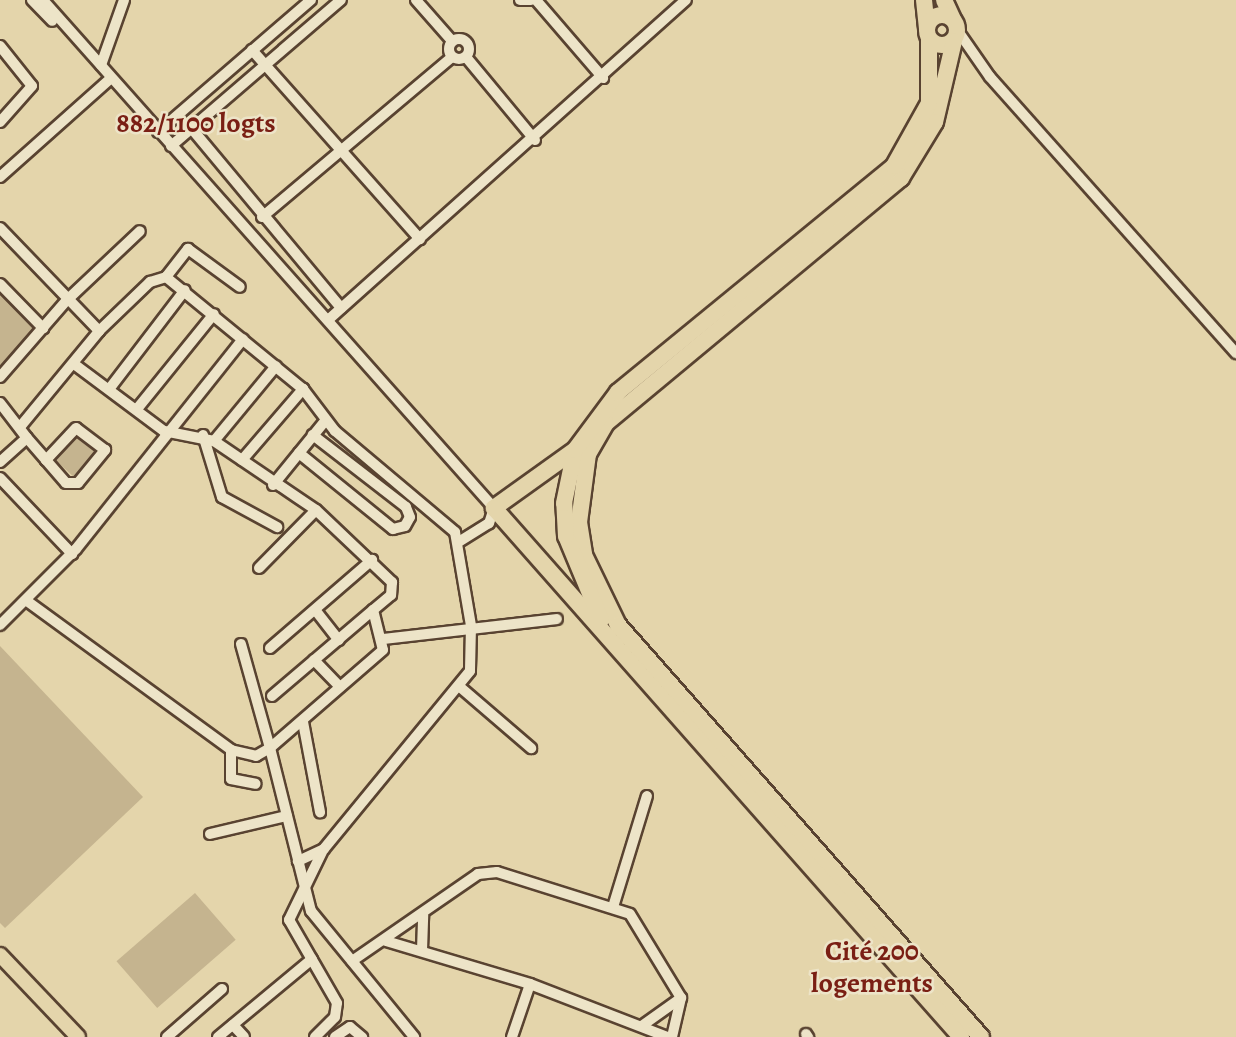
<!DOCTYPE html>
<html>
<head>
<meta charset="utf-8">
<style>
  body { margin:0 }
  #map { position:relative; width:1236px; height:1037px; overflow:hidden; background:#e4d5ab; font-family:Alegreya,serif }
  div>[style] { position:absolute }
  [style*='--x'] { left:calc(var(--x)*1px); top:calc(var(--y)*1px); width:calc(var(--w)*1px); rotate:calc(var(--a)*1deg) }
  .green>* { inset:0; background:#c5b48f; transform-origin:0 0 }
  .roads { filter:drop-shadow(2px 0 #594331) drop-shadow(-2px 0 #594331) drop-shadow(0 2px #594331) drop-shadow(0 -2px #594331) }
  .minor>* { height:10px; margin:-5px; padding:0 5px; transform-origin:5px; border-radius:5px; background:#ede4c8 }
  .minor>.ring { margin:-5px; padding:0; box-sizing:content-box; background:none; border:10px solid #ede4c8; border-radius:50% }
  .major>* { height:14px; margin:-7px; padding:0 7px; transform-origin:7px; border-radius:7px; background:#e4d5ab }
  .highway>* { height:16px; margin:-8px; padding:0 8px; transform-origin:8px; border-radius:8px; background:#e4d5ab }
  .highway>.ring { margin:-8px; padding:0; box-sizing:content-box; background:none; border:16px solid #e4d5ab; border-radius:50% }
  span { translate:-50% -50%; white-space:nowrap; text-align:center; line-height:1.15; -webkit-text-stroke:5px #ede4c8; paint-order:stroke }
  .quarter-label { font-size:28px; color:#7a1f14; font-weight:700 }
</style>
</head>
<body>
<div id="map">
  <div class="green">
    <div style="clip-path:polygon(0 293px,35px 329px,0 369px)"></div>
    <div style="clip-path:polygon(76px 438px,99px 454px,75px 478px,53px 458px)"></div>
    <div style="clip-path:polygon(0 646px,143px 797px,5px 928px,0 923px)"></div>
    <div style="left:195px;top:893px;width:62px;height:104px;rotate:49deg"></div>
  </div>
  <div class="roads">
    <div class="minor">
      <div style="--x:32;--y:0;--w:29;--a:46"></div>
      <div style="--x:43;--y:0;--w:679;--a:48.4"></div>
      <div style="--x:494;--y:508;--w:16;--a:108"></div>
      <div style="--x:489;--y:523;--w:34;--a:148"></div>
      <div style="--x:416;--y:0;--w:55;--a:48.7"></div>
      <div style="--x:520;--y:0;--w:11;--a:0"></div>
      <div style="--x:536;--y:0;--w:103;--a:49.3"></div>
      <div style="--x:958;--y:31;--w:56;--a:55.2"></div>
      <div style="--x:990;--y:77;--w:370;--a:48.3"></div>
      <div class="ring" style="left:449px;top:39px;width:10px;height:10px"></div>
      <div style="--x:0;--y:46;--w:51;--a:51.3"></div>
      <div style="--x:32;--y:86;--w:48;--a:131.6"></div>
      <div style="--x:252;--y:50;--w:253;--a:48.4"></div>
      <div style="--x:466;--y:57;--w:108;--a:50.3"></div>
      <div style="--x:101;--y:65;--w:69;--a:-70.5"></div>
      <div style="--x:192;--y:129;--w:233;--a:50.2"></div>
      <div style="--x:158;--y:132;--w:202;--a:-40.8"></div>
      <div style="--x:171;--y:146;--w:224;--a:-40.7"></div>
      <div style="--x:0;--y:177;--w:147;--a:-41.7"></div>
      <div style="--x:262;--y:217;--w:248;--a:-40.1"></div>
      <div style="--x:0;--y:228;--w:143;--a:46.1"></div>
      <div style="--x:166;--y:277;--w:36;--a:-52"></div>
      <div style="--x:188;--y:249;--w:64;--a:36.2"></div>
      <div style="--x:0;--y:284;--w:62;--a:45.7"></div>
      <div style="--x:328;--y:320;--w:480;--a:-41.8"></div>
      <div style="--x:74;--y:364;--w:112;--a:36.7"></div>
      <div style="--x:164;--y:431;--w:51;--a:11.3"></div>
      <div style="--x:214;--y:441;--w:123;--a:34.1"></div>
      <div style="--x:316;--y:510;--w:105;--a:43.5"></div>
      <div style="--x:392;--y:582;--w:13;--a:94"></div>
      <div style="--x:391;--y:595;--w:23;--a:140"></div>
      <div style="--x:373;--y:610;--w:41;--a:76"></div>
      <div style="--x:383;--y:650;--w:150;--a:139.1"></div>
      <div style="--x:270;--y:748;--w:108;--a:-105.6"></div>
      <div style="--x:0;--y:377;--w:102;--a:-49"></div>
      <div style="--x:67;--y:300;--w:100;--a:-43.4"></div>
      <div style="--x:110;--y:388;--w:123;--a:-52.6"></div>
      <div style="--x:0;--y:403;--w:44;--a:52.4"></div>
      <div style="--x:27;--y:438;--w:29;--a:49"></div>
      <div style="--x:46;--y:460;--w:30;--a:49"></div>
      <div style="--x:66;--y:483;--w:12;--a:0"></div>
      <div style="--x:78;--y:483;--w:43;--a:-50.7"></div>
      <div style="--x:105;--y:450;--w:36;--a:-143"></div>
      <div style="--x:76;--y:428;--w:44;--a:133.2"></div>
      <div style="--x:137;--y:409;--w:122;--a:-51"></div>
      <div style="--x:20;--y:427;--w:124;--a:-50.5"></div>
      <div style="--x:99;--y:331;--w:71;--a:-43.9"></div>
      <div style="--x:150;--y:282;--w:17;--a:-17"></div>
      <div style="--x:166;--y:277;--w:177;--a:39.3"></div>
      <div style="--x:303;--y:389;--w:53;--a:52.7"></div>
      <div style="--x:335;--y:431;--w:157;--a:40.1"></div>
      <div style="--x:455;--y:532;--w:95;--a:80.3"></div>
      <div style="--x:471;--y:626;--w:45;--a:91.3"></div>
      <div style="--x:470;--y:671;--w:230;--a:129.4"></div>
      <div style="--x:324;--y:849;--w:29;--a:155"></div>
      <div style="--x:203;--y:435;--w:65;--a:73"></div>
      <div style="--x:222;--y:497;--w:63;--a:28.6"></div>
      <div style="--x:214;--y:441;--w:97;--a:-50.4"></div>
      <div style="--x:299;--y:453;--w:121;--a:39"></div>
      <div style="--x:393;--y:529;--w:12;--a:-14"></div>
      <div style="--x:405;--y:526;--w:10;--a:-61"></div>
      <div style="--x:410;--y:517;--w:11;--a:-112"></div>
      <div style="--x:406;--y:507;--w:118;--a:-142.3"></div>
      <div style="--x:242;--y:460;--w:94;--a:-49.3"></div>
      <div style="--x:0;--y:462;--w:36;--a:-42"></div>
      <div style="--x:0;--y:478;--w:105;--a:46.5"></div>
      <div style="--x:273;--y:485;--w:82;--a:-50.9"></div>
      <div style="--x:259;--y:568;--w:81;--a:-45.5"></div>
      <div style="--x:27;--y:601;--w:253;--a:36.1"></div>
      <div style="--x:231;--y:750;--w:26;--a:13"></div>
      <div style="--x:256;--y:756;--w:16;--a:-30"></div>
      <div style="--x:270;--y:748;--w:168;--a:75.9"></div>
      <div style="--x:311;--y:911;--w:163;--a:50.7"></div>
      <div style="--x:316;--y:611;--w:37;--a:52"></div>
      <div style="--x:0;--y:625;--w:107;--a:-45"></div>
      <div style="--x:76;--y:549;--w:268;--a:-51.5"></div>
      <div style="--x:384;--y:639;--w:174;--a:-6.6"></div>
      <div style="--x:270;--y:648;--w:135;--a:-40.8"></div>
      <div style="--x:314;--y:660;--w:37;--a:46"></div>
      <div style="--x:460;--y:687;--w:94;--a:40.7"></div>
      <div style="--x:272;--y:696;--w:133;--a:-40.4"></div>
      <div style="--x:303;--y:722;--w:92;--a:79.3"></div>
      <div style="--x:231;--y:750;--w:29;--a:90"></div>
      <div style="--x:231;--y:779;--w:25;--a:11"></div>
      <div style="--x:210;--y:834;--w:79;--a:-13.2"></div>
      <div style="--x:613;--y:907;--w:116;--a:-73"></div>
      <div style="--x:386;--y:941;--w:150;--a:16.6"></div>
      <div style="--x:530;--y:984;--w:147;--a:21.1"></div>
      <div style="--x:422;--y:950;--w:35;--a:-88"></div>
      <div style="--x:352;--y:961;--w:153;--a:-34.6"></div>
      <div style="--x:478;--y:874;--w:19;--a:-6"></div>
      <div style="--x:497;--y:872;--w:139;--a:17.5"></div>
      <div style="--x:630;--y:914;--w:98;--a:58.7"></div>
      <div style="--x:681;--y:998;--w:40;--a:103"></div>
      <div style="--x:233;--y:1025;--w:16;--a:47"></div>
      <div style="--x:643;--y:1025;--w:47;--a:-35.4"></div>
      <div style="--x:806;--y:1034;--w:4;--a:56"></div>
      <div style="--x:167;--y:1037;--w:73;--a:-41.1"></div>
      <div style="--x:218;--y:1037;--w:122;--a:-39.7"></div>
      <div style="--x:315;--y:1037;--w:28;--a:-45"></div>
      <div style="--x:335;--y:1017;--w:14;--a:-82"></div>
      <div style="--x:337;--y:1003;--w:96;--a:-120"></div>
      <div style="--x:289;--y:920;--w:76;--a:-64.1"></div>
      <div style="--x:335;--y:1037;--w:18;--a:-34"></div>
      <div style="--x:350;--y:1027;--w:16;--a:40"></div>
      <div style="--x:512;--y:1037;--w:56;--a:-71.2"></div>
    </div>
    <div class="major">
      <div style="--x:0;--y:955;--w:113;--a:46.4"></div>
    </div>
    <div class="highway">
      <div style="--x:924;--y:0;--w:29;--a:84"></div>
      <div style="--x:944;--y:0;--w:21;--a:65"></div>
      <div class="ring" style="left:927px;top:15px;width:14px;height:14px"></div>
      <div style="--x:954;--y:41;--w:83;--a:103.2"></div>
      <div style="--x:935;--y:122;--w:66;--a:121.3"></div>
      <div style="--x:901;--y:178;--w:383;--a:140.3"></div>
      <div style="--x:606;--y:423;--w:36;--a:120"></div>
      <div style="--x:588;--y:454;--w:69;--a:97.5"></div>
      <div style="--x:579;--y:522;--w:33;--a:81"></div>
      <div style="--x:584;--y:555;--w:78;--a:64.1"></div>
      <div style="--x:618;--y:625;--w:549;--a:48.62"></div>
      <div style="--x:575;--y:450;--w:100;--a:144.4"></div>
      <div style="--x:494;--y:508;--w:706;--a:48.56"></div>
      <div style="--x:601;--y:620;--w:91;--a:-112.6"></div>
      <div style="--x:566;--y:536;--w:33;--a:-93"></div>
      <div style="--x:564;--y:503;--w:54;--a:-78.3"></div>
      <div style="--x:575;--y:450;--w:72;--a:-53.4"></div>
      <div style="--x:618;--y:392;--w:357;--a:-39.3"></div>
      <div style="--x:894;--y:166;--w:72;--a:-60.9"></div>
      <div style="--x:929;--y:103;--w:64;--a:-90"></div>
    </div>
  </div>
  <div class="quarter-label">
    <span style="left:196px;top:123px">882/1100 logts</span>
    <span style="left:872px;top:967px">Cité 200<br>logements</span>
  </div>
</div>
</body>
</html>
